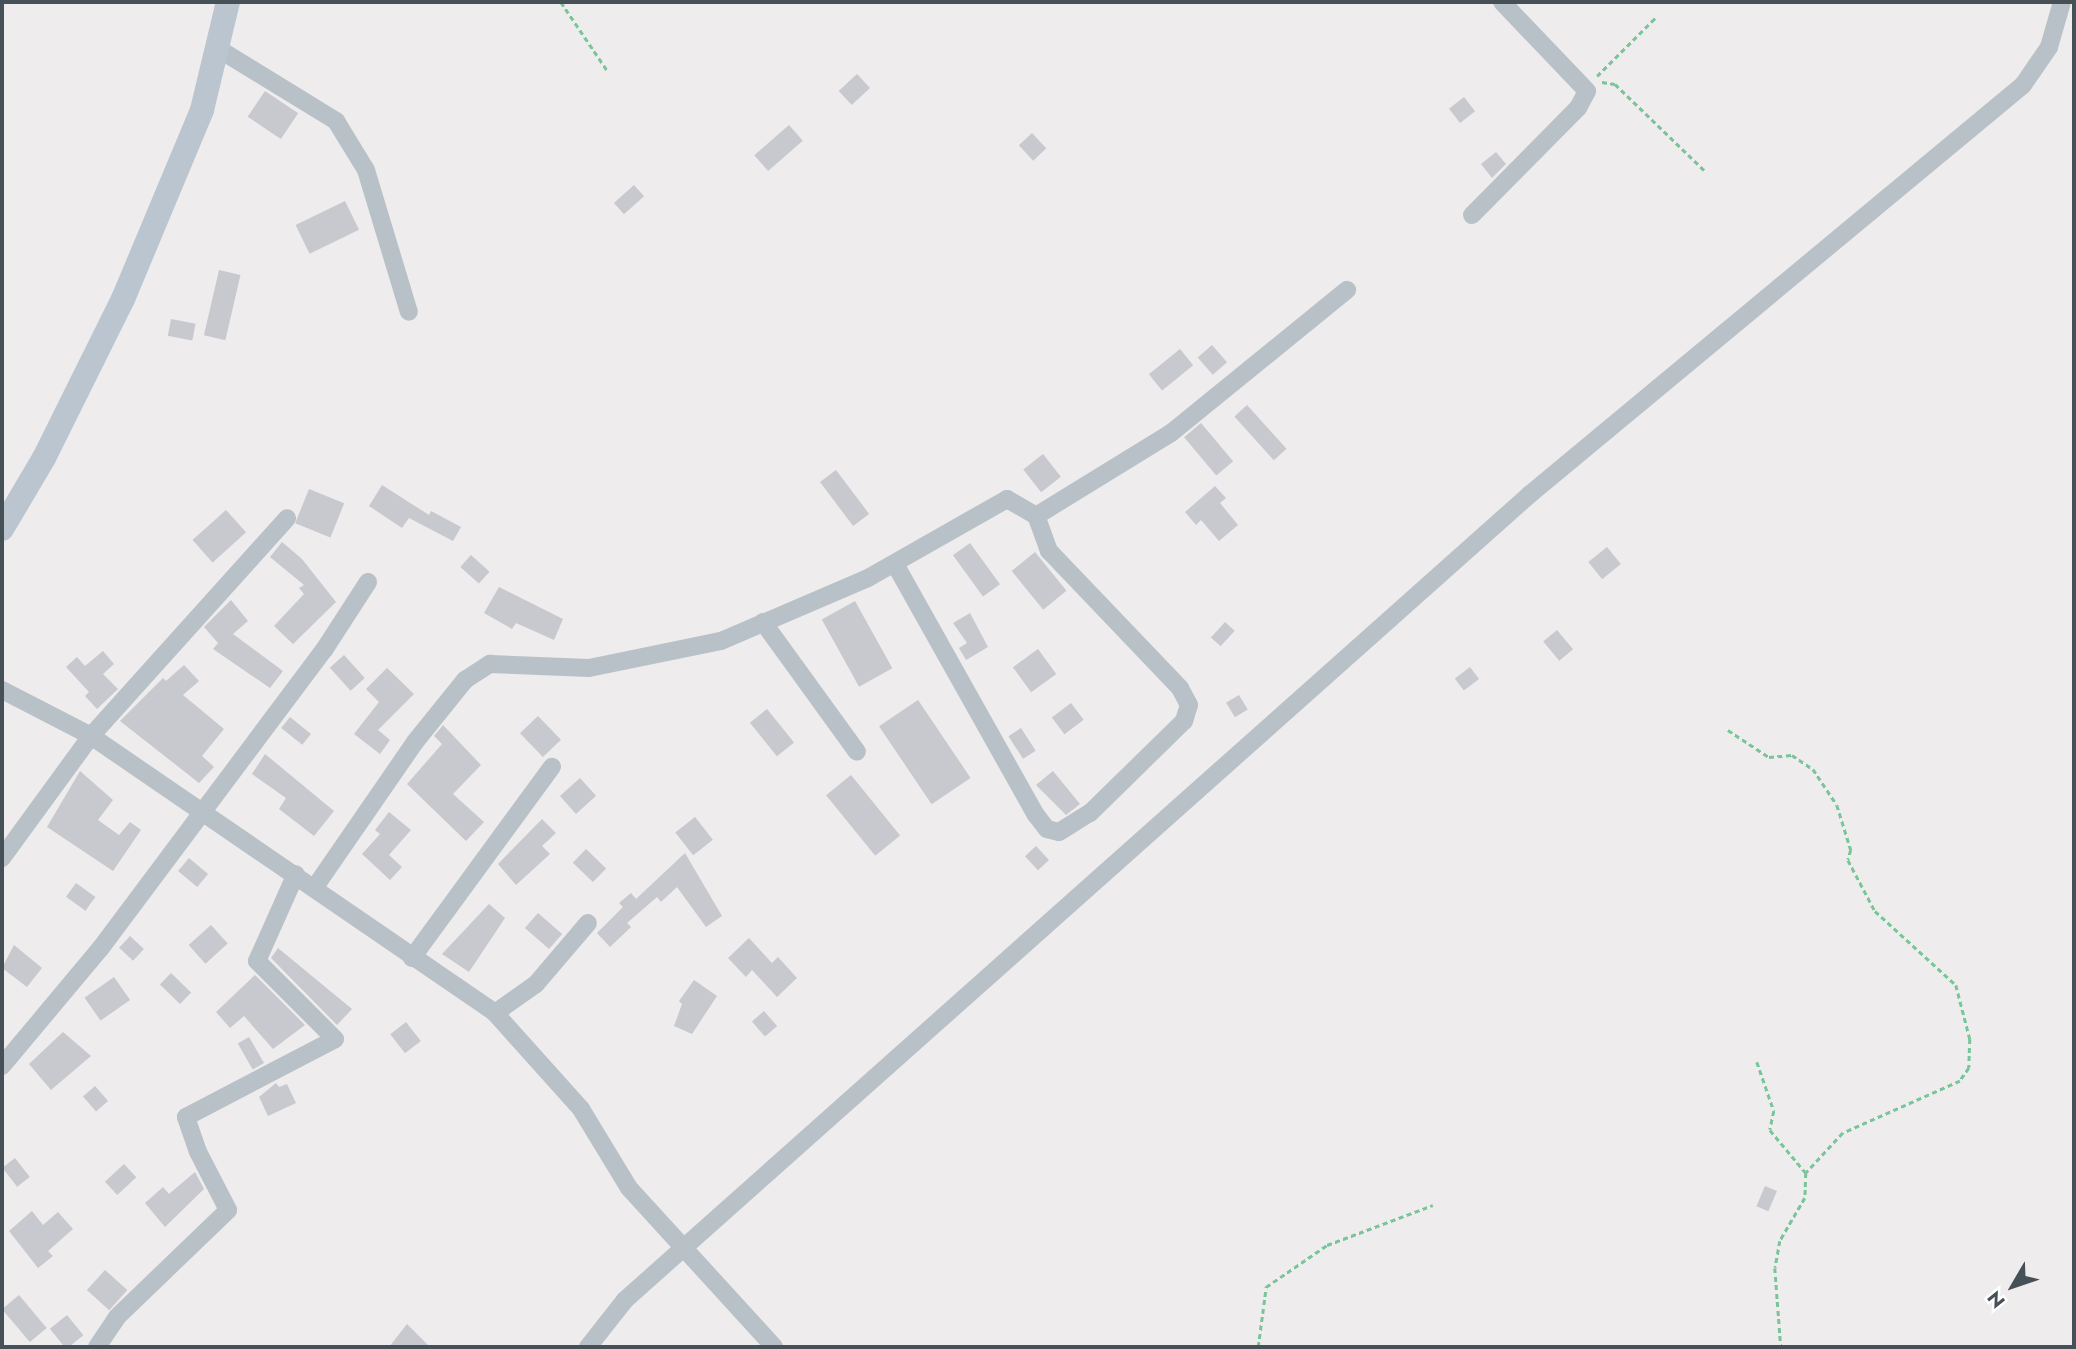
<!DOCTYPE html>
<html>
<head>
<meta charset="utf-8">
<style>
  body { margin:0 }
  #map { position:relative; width:2076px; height:1349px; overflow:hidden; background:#eeecec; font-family:Jost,sans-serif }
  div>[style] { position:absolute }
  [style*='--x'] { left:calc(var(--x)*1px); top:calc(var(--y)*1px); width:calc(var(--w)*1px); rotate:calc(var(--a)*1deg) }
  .building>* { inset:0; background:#c7c9ce; transform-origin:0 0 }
  .path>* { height:2.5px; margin-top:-1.25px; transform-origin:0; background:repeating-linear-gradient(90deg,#77c599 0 5px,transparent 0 8.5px) }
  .minor>* { height:18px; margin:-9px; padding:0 9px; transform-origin:9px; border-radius:9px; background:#b8c1c7 }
  .secondary>* { height:24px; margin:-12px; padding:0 12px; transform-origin:12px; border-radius:12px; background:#bac5cf }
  span { translate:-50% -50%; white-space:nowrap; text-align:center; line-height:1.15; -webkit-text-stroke:6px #fff; paint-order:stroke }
  .frame { position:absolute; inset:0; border:4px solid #465057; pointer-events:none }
  .north { position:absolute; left:1978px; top:1251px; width:70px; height:70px; -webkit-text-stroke:5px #fff; paint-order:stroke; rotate:231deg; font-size:19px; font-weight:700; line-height:28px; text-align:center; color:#465057 }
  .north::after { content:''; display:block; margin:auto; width:24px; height:32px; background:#465057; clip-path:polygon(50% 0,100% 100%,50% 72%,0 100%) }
</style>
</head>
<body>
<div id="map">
  <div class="building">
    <div style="left:857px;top:74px;width:19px;height:25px;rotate:47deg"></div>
    <div style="left:265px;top:91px;width:40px;height:31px;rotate:34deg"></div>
    <div style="left:1464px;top:97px;width:18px;height:19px;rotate:52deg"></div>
    <div style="left:789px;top:125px;width:21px;height:46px;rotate:49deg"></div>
    <div style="left:1032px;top:133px;width:21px;height:18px;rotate:47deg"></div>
    <div style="clip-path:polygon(1496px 152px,1506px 164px,1492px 178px,1481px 164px)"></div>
    <div style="left:634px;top:185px;width:15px;height:27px;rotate:48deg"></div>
    <div style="left:345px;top:201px;width:32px;height:55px;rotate:64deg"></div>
    <div style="left:219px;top:270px;width:22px;height:67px;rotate:13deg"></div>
    <div style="left:171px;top:319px;width:25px;height:17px;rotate:11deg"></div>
    <div style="left:1212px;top:345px;width:23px;height:19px;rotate:49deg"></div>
    <div style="left:1180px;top:349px;width:21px;height:40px;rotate:51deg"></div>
    <div style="left:1247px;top:405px;width:59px;height:17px;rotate:48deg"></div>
    <div style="left:1201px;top:423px;width:50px;height:22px;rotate:50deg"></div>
    <div style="left:1043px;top:454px;width:29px;height:25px;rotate:52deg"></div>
    <div style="left:836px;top:470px;width:55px;height:20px;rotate:53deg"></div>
    <div style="clip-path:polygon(382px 485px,429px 515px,431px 511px,461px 527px,453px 541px,409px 518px,402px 528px,369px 506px)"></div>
    <div style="clip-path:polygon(1215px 486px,1226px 498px,1220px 503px,1238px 525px,1219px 541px,1201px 520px,1196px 525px,1185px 512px)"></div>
    <div style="left:309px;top:489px;width:38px;height:37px;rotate:22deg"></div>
    <div style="left:226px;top:510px;width:30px;height:45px;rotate:48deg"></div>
    <div style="clip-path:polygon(282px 542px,302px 559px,336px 602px,293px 644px,274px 626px,304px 594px,299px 588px,304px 585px,270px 557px)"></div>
    <div style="left:970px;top:543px;width:51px;height:21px;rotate:54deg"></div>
    <div style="left:1607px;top:547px;width:22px;height:24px;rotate:51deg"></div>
    <div style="left:1035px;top:552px;width:50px;height:30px;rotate:51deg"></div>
    <div style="left:471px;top:555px;width:25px;height:16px;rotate:42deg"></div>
    <div style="clip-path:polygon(499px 587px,563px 619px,554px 640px,516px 623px,512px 629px,484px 613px)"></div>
    <div style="clip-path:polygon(231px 600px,248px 621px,233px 634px,283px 671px,270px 688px,213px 649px,218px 643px,204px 627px)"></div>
    <div style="left:855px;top:601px;width:77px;height:38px;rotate:61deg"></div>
    <div style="clip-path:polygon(970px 613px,988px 647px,966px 660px,959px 648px,967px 643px,953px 623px)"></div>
    <div style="left:1225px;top:622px;width:13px;height:21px;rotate:42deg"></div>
    <div style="left:1557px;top:630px;width:25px;height:18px;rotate:50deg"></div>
    <div style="left:1038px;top:649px;width:31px;height:31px;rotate:54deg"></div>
    <div style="clip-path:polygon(103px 651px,114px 664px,103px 674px,118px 689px,97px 709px,85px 696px,89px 692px,66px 667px,77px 657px,85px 666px)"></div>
    <div style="left:344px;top:655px;width:31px;height:19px;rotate:48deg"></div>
    <div style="clip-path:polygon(184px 665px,199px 681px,183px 695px,224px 729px,202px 756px,214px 767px,199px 783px,120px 721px,163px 678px,166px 681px)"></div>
    <div style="left:1470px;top:667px;width:15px;height:19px;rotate:53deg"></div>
    <div style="clip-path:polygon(387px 668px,414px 694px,378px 730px,390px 740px,380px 754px,354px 734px,379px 702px,366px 689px)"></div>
    <div style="left:1239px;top:695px;width:17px;height:15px;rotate:59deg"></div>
    <div style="left:918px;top:700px;width:94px;height:47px;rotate:56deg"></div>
    <div style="left:1071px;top:703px;width:21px;height:24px;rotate:53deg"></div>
    <div style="left:767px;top:709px;width:43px;height:22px;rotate:51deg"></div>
    <div style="left:538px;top:716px;width:33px;height:25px;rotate:46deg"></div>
    <div style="left:290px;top:717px;width:27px;height:14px;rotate:39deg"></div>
    <div style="clip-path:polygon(443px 725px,481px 765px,453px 794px,484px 822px,466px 841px,407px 784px,442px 744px,434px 736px)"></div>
    <div style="left:1021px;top:728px;width:27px;height:15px;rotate:57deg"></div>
    <div style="clip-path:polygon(265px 754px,334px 811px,314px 836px,279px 809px,286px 798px,252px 774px)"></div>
    <div style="clip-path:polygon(80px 771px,113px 800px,98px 820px,119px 835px,130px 822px,141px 830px,113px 871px,47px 827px)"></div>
    <div style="clip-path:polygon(1053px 771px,1080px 804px,1066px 815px,1036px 785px)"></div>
    <div style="left:851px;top:775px;width:78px;height:32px;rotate:51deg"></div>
    <div style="left:580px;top:778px;width:24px;height:27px;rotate:48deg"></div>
    <div style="clip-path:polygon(389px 812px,411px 830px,389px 855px,402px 867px,390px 880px,362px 854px,380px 834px,375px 830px)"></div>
    <div style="left:695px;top:817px;width:29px;height:25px;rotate:52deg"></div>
    <div style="clip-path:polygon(542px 819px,556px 833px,542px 846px,550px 854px,516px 885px,498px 864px)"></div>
    <div style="left:1036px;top:846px;width:19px;height:15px;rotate:47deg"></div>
    <div style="left:586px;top:849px;width:28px;height:19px;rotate:44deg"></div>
    <div style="clip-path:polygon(685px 853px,722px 916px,706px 927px,677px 887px,661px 902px,657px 897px,627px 923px,631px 927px,610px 947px,597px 933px,623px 907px,619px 903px,631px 893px,636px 899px)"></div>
    <div style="left:189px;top:858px;width:25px;height:17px;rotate:40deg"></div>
    <div style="left:76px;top:883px;width:24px;height:17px;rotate:36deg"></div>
    <div style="clip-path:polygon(489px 904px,505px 918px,469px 972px,442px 954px)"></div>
    <div style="left:538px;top:913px;width:32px;height:20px;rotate:41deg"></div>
    <div style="left:211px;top:925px;width:25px;height:30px;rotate:48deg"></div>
    <div style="left:130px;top:936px;width:19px;height:16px;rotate:43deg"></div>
    <div style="clip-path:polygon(749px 938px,772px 963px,778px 957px,797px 978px,777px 997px,752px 970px,746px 977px,728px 958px)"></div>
    <div style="clip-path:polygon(14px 945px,42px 968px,27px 987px,2px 968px)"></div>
    <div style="clip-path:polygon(278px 948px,352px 1009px,337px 1025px,271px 958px)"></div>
    <div style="left:171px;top:973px;width:28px;height:16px;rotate:44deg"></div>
    <div style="clip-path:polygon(255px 975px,305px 1025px,273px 1049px,244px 1016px,230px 1028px,216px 1012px)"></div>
    <div style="left:114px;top:977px;width:28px;height:36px;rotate:55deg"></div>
    <div style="clip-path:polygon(694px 980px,717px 996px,692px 1034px,674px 1026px,682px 1004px,679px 1001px)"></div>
    <div style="left:764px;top:1011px;width:20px;height:16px;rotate:49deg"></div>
    <div style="left:406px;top:1022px;width:24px;height:20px;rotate:52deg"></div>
    <div style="clip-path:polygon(63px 1032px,91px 1056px,51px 1090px,29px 1064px)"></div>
    <div style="left:249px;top:1037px;width:30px;height:13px;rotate:60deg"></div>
    <div style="clip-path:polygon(276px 1083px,279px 1087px,287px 1084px,296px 1103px,268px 1116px,259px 1097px)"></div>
    <div style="left:95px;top:1086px;width:20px;height:16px;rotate:49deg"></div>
    <div style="left:15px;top:1158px;width:24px;height:16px;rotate:52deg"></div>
    <div style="left:124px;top:1164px;width:18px;height:26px;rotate:47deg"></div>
    <div style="clip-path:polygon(195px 1172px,204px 1189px,165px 1227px,145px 1203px,163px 1187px,169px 1194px)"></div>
    <div style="left:1765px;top:1186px;width:13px;height:22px;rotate:23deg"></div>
    <div style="clip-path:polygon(32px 1211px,43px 1225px,58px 1212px,73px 1229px,48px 1251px,53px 1256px,38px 1268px,9px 1231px)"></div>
    <div style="left:105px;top:1270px;width:30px;height:27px;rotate:42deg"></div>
    <div style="left:19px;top:1295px;width:43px;height:22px;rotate:50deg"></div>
    <div style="left:67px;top:1315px;width:26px;height:22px;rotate:51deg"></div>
    <div style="clip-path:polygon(407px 1324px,430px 1347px,389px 1347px)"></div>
  </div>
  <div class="path">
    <div style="--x:561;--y:2;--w:82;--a:55.9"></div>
    <div style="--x:1597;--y:76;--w:82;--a:-45"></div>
    <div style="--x:1602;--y:82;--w:13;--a:9"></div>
    <div style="--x:1615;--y:84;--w:127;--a:44"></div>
    <div style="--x:1728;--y:730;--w:49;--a:33.4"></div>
    <div style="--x:1769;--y:757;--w:23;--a:-5"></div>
    <div style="--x:1792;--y:755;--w:25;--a:34"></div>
    <div style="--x:1813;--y:769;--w:43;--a:56.3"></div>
    <div style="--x:1837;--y:805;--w:47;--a:72.7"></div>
    <div style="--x:1851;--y:850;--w:10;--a:107"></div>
    <div style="--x:1848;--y:860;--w:58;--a:62.1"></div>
    <div style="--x:1875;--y:911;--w:110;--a:42.4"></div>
    <div style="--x:1956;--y:985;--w:56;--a:75.5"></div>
    <div style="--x:1970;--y:1039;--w:29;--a:92"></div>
    <div style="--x:1969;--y:1068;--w:16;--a:125"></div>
    <div style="--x:1960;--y:1081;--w:128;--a:156"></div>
    <div style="--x:1843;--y:1133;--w:54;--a:132.8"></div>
    <div style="--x:1806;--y:1173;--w:25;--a:92"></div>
    <div style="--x:1805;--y:1198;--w:50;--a:120.2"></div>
    <div style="--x:1780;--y:1241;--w:27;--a:100"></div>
    <div style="--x:1775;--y:1268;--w:79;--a:85.7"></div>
    <div style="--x:1757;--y:1062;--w:52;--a:70.9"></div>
    <div style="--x:1774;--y:1111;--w:19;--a:102"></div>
    <div style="--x:1770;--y:1130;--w:56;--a:50.1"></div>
    <div style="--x:1258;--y:1347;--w:61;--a:-82.4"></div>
    <div style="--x:1266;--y:1287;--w:74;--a:-34.5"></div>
    <div style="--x:1327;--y:1245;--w:113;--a:-20.7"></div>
  </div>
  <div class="minor">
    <div style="--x:217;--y:48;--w:140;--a:31.5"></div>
    <div style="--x:336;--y:121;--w:57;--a:58.5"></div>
    <div style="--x:366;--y:170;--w:148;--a:73.2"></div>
    <div style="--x:1472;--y:215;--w:151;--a:-45.3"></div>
    <div style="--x:1578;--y:108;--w:19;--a:-62"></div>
    <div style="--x:1587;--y:91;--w:123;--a:-133.7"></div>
    <div style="--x:895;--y:564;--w:288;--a:60.7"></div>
    <div style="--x:1036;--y:815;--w:18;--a:52"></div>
    <div style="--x:1047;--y:829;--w:12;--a:14"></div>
    <div style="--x:1059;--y:832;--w:36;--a:-32"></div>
    <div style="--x:1090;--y:813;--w:132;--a:-44.4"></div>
    <div style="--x:1184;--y:721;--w:17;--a:-73"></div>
    <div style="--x:1189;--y:705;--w:19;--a:-118"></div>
    <div style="--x:1180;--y:688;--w:190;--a:-133.7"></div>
    <div style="--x:1049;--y:551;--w:37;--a:-110"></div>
    <div style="--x:763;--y:622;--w:160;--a:54.1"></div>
    <div style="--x:2;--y:690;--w:100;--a:27.3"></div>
    <div style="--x:91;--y:736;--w:490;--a:34.4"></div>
    <div style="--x:495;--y:1013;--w:129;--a:48.1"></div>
    <div style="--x:581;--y:1109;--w:92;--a:58.7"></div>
    <div style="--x:629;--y:1188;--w:215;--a:47.6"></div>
    <div style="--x:2;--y:858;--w:151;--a:-53.9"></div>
    <div style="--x:91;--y:736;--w:293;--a:-48"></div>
    <div style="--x:315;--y:887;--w:176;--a:-55.4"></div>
    <div style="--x:415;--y:742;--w:80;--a:-51.1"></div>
    <div style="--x:465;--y:680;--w:30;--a:-33"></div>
    <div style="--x:490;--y:664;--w:99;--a:2.3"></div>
    <div style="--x:589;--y:668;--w:135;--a:-11.6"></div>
    <div style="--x:721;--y:641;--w:160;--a:-23.2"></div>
    <div style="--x:868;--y:578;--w:160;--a:-29.6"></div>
    <div style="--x:1007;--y:499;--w:34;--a:30"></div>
    <div style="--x:1036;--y:516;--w:158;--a:-31.6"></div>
    <div style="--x:1171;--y:433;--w:227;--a:-39.1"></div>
    <div style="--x:412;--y:958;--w:237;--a:-53.8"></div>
    <div style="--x:495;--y:1013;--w:50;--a:-35.3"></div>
    <div style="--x:536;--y:984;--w:80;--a:-49.6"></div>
    <div style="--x:2;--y:1066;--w:153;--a:-50.1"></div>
    <div style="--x:100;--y:949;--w:374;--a:-53.2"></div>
    <div style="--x:324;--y:650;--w:81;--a:-57.1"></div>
    <div style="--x:97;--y:1347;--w:36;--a:-56"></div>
    <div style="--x:117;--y:1317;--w:154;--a:-43.9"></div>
    <div style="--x:228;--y:1210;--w:65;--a:-117.3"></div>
    <div style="--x:198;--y:1152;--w:37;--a:-109"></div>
    <div style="--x:186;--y:1117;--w:168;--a:-27.6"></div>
    <div style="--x:335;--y:1039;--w:110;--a:-135"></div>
    <div style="--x:257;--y:961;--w:95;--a:-65.9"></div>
    <div style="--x:588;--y:1347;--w:60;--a:-51.8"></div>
    <div style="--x:625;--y:1300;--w:1210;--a:-41.68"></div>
    <div style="--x:1529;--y:495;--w:642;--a:-39.69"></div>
    <div style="--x:2023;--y:85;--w:46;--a:-55.6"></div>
    <div style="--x:2049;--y:47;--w:47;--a:-73.9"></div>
  </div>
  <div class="secondary">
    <div style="--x:2;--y:529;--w:82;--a:-59.4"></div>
    <div style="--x:44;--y:458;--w:178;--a:-63.6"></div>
    <div style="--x:123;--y:299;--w:205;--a:-67.3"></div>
    <div style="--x:202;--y:110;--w:111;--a:-76.5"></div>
  </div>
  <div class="frame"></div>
  <div class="north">N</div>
</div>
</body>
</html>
